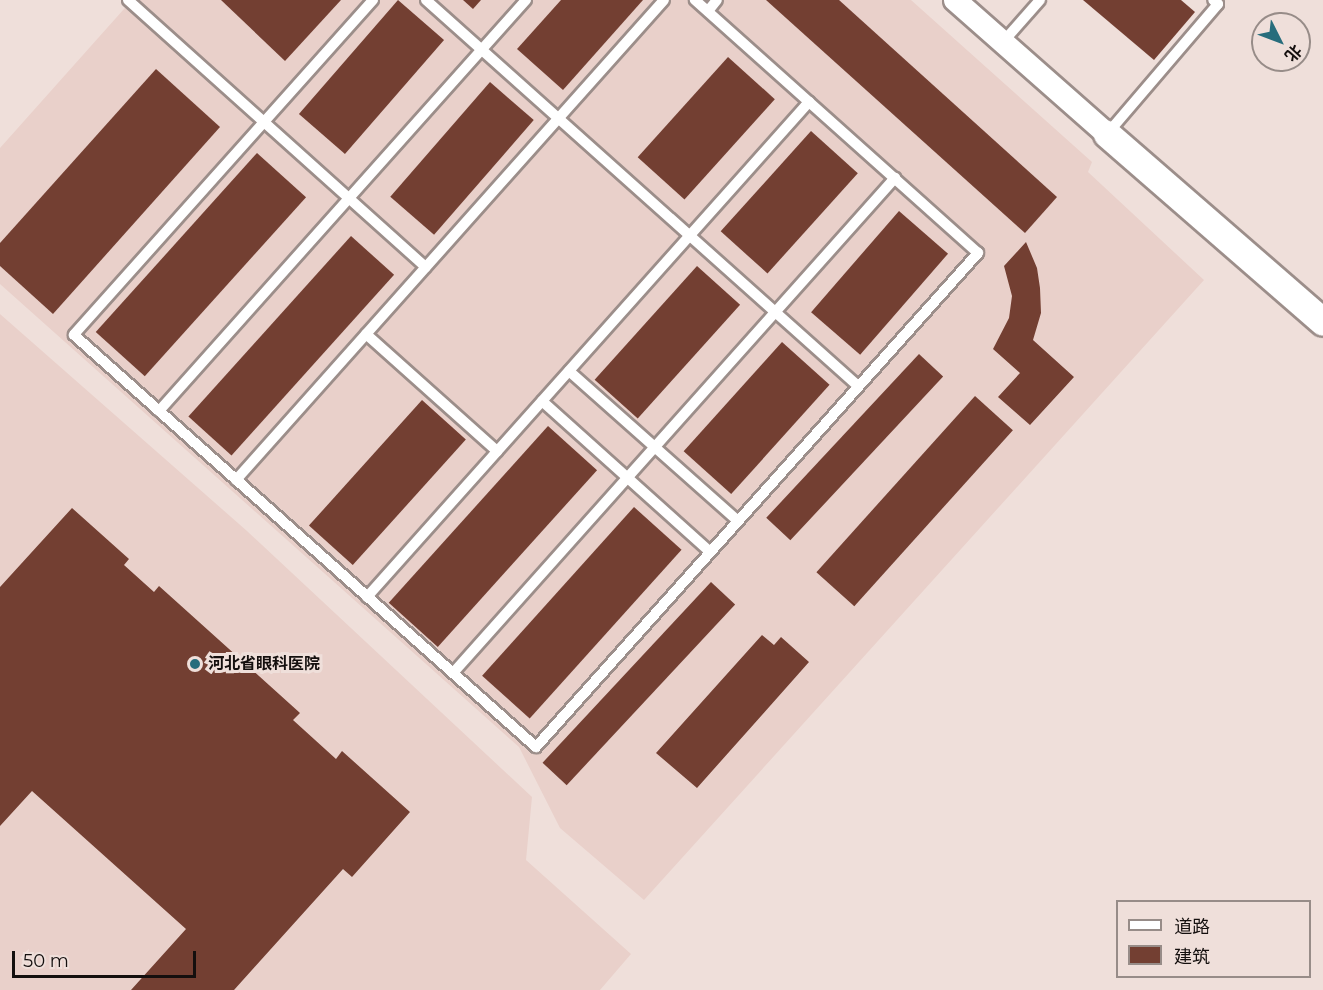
<!DOCTYPE html>
<html>
<head>
<meta charset="utf-8">
<style>
  body { margin:0 }
  #map { position:relative; width:1323px; height:990px; overflow:hidden; background:#efdfda; font-family:Montserrat,"Noto Sans SC",sans-serif }
  div>[style] { position:absolute }
  [style*='--x'] { left:calc(var(--x)*1px); top:calc(var(--y)*1px); width:calc(var(--w)*1px); rotate:calc(var(--a)*1deg) }
  .built>* { inset:0; background:#e9d0ca }
  .building>* { inset:0; background:#733f32; transform-origin:0 0 }
  .roads { filter:drop-shadow(2px 0 #9c8e8a) drop-shadow(-2px 0 #9c8e8a) drop-shadow(0 2px #9c8e8a) drop-shadow(0 -2px #9c8e8a) }
  .service>* { height:10px; margin:-5px; padding:0 5px; transform-origin:5px; border-radius:5px; background:#fff }
  .minor>* { height:22px; margin:-11px; padding:0 11px; transform-origin:11px; border-radius:11px; background:#fff }
  .tertiary>* { height:27px; margin:-13.5px; padding:0 13.5px; transform-origin:13.5px; border-radius:13.5px; background:#fff }
  .dots>* { width:16px; height:16px; translate:-50% -50%; box-sizing:border-box; border:3px solid #efdfda; border-radius:50% }
  span { translate:-50% -50%; white-space:nowrap; text-align:center; line-height:1.15; -webkit-text-stroke:6px #efdfda; paint-order:stroke }
  .poi-label { font-size:16px; color:#140f0e; font-weight:700 }
  .left { translate:0 -50%; text-align:left }
  .legend { position:absolute; left:1116px; top:900px; width:195px; height:78px; box-sizing:border-box; background:#efdfda; border:2px solid #978c88; margin:0; padding:8px 10px; list-style:none; font-size:18px; color:#140f0e }
  .legend li { display:flex; align-items:center; gap:12px; height:30px }
  .legend b { width:30px; border:2px solid #978c88 }
  .north { position:absolute; left:1251px; top:12px; width:60px; height:60px; box-sizing:border-box; background:#efdfda; border:2px solid #978c88; border-radius:50%; rotate:132deg; font-size:16px; font-weight:700; line-height:24px; text-align:center; color:#140f0e }
  .north::after { content:''; display:block; margin:auto; width:21px; height:27px; background:#276d7c; clip-path:polygon(50% 0,100% 100%,50% 72%,0 100%) }
  .scale { position:absolute; left:12px; top:951px; width:184px; height:27px; box-sizing:border-box; border:3px solid #140f0e; border-top:0; padding-left:8px; font-size:18px; line-height:21px; white-space:nowrap; color:#140f0e; -webkit-text-stroke:4px #efdfda; paint-order:stroke }
</style>
</head>
<body>
<div id="map">
  <div class="built">
    <div style="clip-path:polygon(132px 0,911px 0,1092px 162px,1088px 172px,1204px 280px,644px 900px,560px 828px,519px 747px,0 284px,0 148px)"></div>
    <div style="clip-path:polygon(0 314px,247px 531px,532px 797px,526px 860px,631px 954px,600px 990px,0 990px)"></div>
  </div>
  <div class="building">
    <div style="clip-path:polygon(221px 0,341px 0,285px 61px)"></div>
    <div style="left:398px;top:0;width:61px;height:151px;rotate:41deg"></div>
    <div style="clip-path:polygon(463px 0,481px 0,473px 9px)"></div>
    <div style="clip-path:polygon(561px 0,643px 0,563px 90px,517px 49px)"></div>
    <div style="clip-path:polygon(766px 0,839px 0,1057px 197px,1025px 233px)"></div>
    <div style="clip-path:polygon(1083px 0,1181px 0,1195px 12px,1154px 60px)"></div>
    <div style="left:728px;top:57px;width:63px;height:135px;rotate:42deg"></div>
    <div style="clip-path:polygon(156px 69px,220px 127px,53px 314px,0 266px,0 243px)"></div>
    <div style="left:490px;top:82px;width:58px;height:152px;rotate:41deg"></div>
    <div style="left:811px;top:131px;width:63px;height:135px;rotate:42deg"></div>
    <div style="left:257px;top:153px;width:66px;height:241px;rotate:42deg"></div>
    <div style="left:899px;top:211px;width:65px;height:134px;rotate:41deg"></div>
    <div style="left:351px;top:236px;width:58px;height:243px;rotate:42deg"></div>
    <div style="clip-path:polygon(1026px 242px,1037px 268px,1040px 288px,1041px 313px,1033px 340px,1074px 377px,1030px 425px,998px 397px,1020px 373px,993px 349px,1009px 318px,1012px 296px,1004px 266px)"></div>
    <div style="left:697px;top:266px;width:58px;height:153px;rotate:42deg"></div>
    <div style="left:782px;top:342px;width:64px;height:147px;rotate:42deg"></div>
    <div style="left:919px;top:354px;width:33px;height:224px;rotate:43deg"></div>
    <div style="left:975px;top:396px;width:51px;height:237px;rotate:42deg"></div>
    <div style="left:422px;top:400px;width:59px;height:169px;rotate:42deg"></div>
    <div style="left:548px;top:426px;width:66px;height:238px;rotate:42deg"></div>
    <div style="left:634px;top:507px;width:64px;height:227px;rotate:42deg"></div>
    <div style="clip-path:polygon(72px 508px,129px 559px,124px 565px,154px 592px,159px 586px,300px 713px,293px 720px,336px 759px,342px 751px,410px 812px,352px 877px,343px 869px,234px 990px,131px 990px,186px 929px,32px 791px,0 826px,0 587px)"></div>
    <div style="left:711px;top:582px;width:33px;height:247px;rotate:43deg"></div>
    <div style="clip-path:polygon(762px 635px,774px 645px,781px 637px,809px 662px,697px 788px,656px 753px)"></div>
  </div>
  <div class="roads">
    <div class="service">
      <div style="--x:128;--y:0;--w:400;--a:41.9"></div>
      <div style="--x:373;--y:0;--w:449;--a:131.8"></div>
      <div style="--x:74;--y:335;--w:619;--a:41.73"></div>
      <div style="--x:536;--y:747;--w:663;--a:-48.18"></div>
      <div style="--x:978;--y:253;--w:380;--a:-138.2"></div>
      <div style="--x:426;--y:0;--w:579;--a:41.78"></div>
      <div style="--x:708;--y:11;--w:14;--a:-51"></div>
      <div style="--x:1003;--y:42;--w:56;--a:-48.6"></div>
      <div style="--x:1107;--y:134;--w:171;--a:-49.5"></div>
      <div style="--x:1218;--y:4;--w:6;--a:-141"></div>
      <div style="--x:366;--y:334;--w:176;--a:41.8"></div>
      <div style="--x:569;--y:371;--w:226;--a:41.6"></div>
      <div style="--x:542;--y:401;--w:226;--a:41.9"></div>
      <div style="--x:159;--y:411;--w:551;--a:-48.24"></div>
      <div style="--x:236;--y:480;--w:643;--a:-48.28"></div>
      <div style="--x:367;--y:597;--w:664;--a:-48.24"></div>
      <div style="--x:453;--y:673;--w:664;--a:-48.24"></div>
    </div>
    <div class="minor">
      <div style="--x:955;--y:0;--w:203;--a:41.4"></div>
    </div>
    <div class="tertiary">
      <div style="--x:1107;--y:134;--w:286;--a:41"></div>
    </div>
  </div>
  <div class="dots">
    <div style="left:195px;top:664px;background:#276d7c"></div>
  </div>
  <div class="poi-label">
    <span class="left" style="left:208px;top:664px">河北省眼科医院</span>
  </div>
  <ul class="legend">
  <li><b style="height:8px;background:#fff"></b>道路</li>
  <li><b style="height:16px;background:#733f32"></b>建筑</li>
  </ul>
  <div class="north">北</div>
  <div class="scale">50 m</div>
</div>
</body>
</html>
